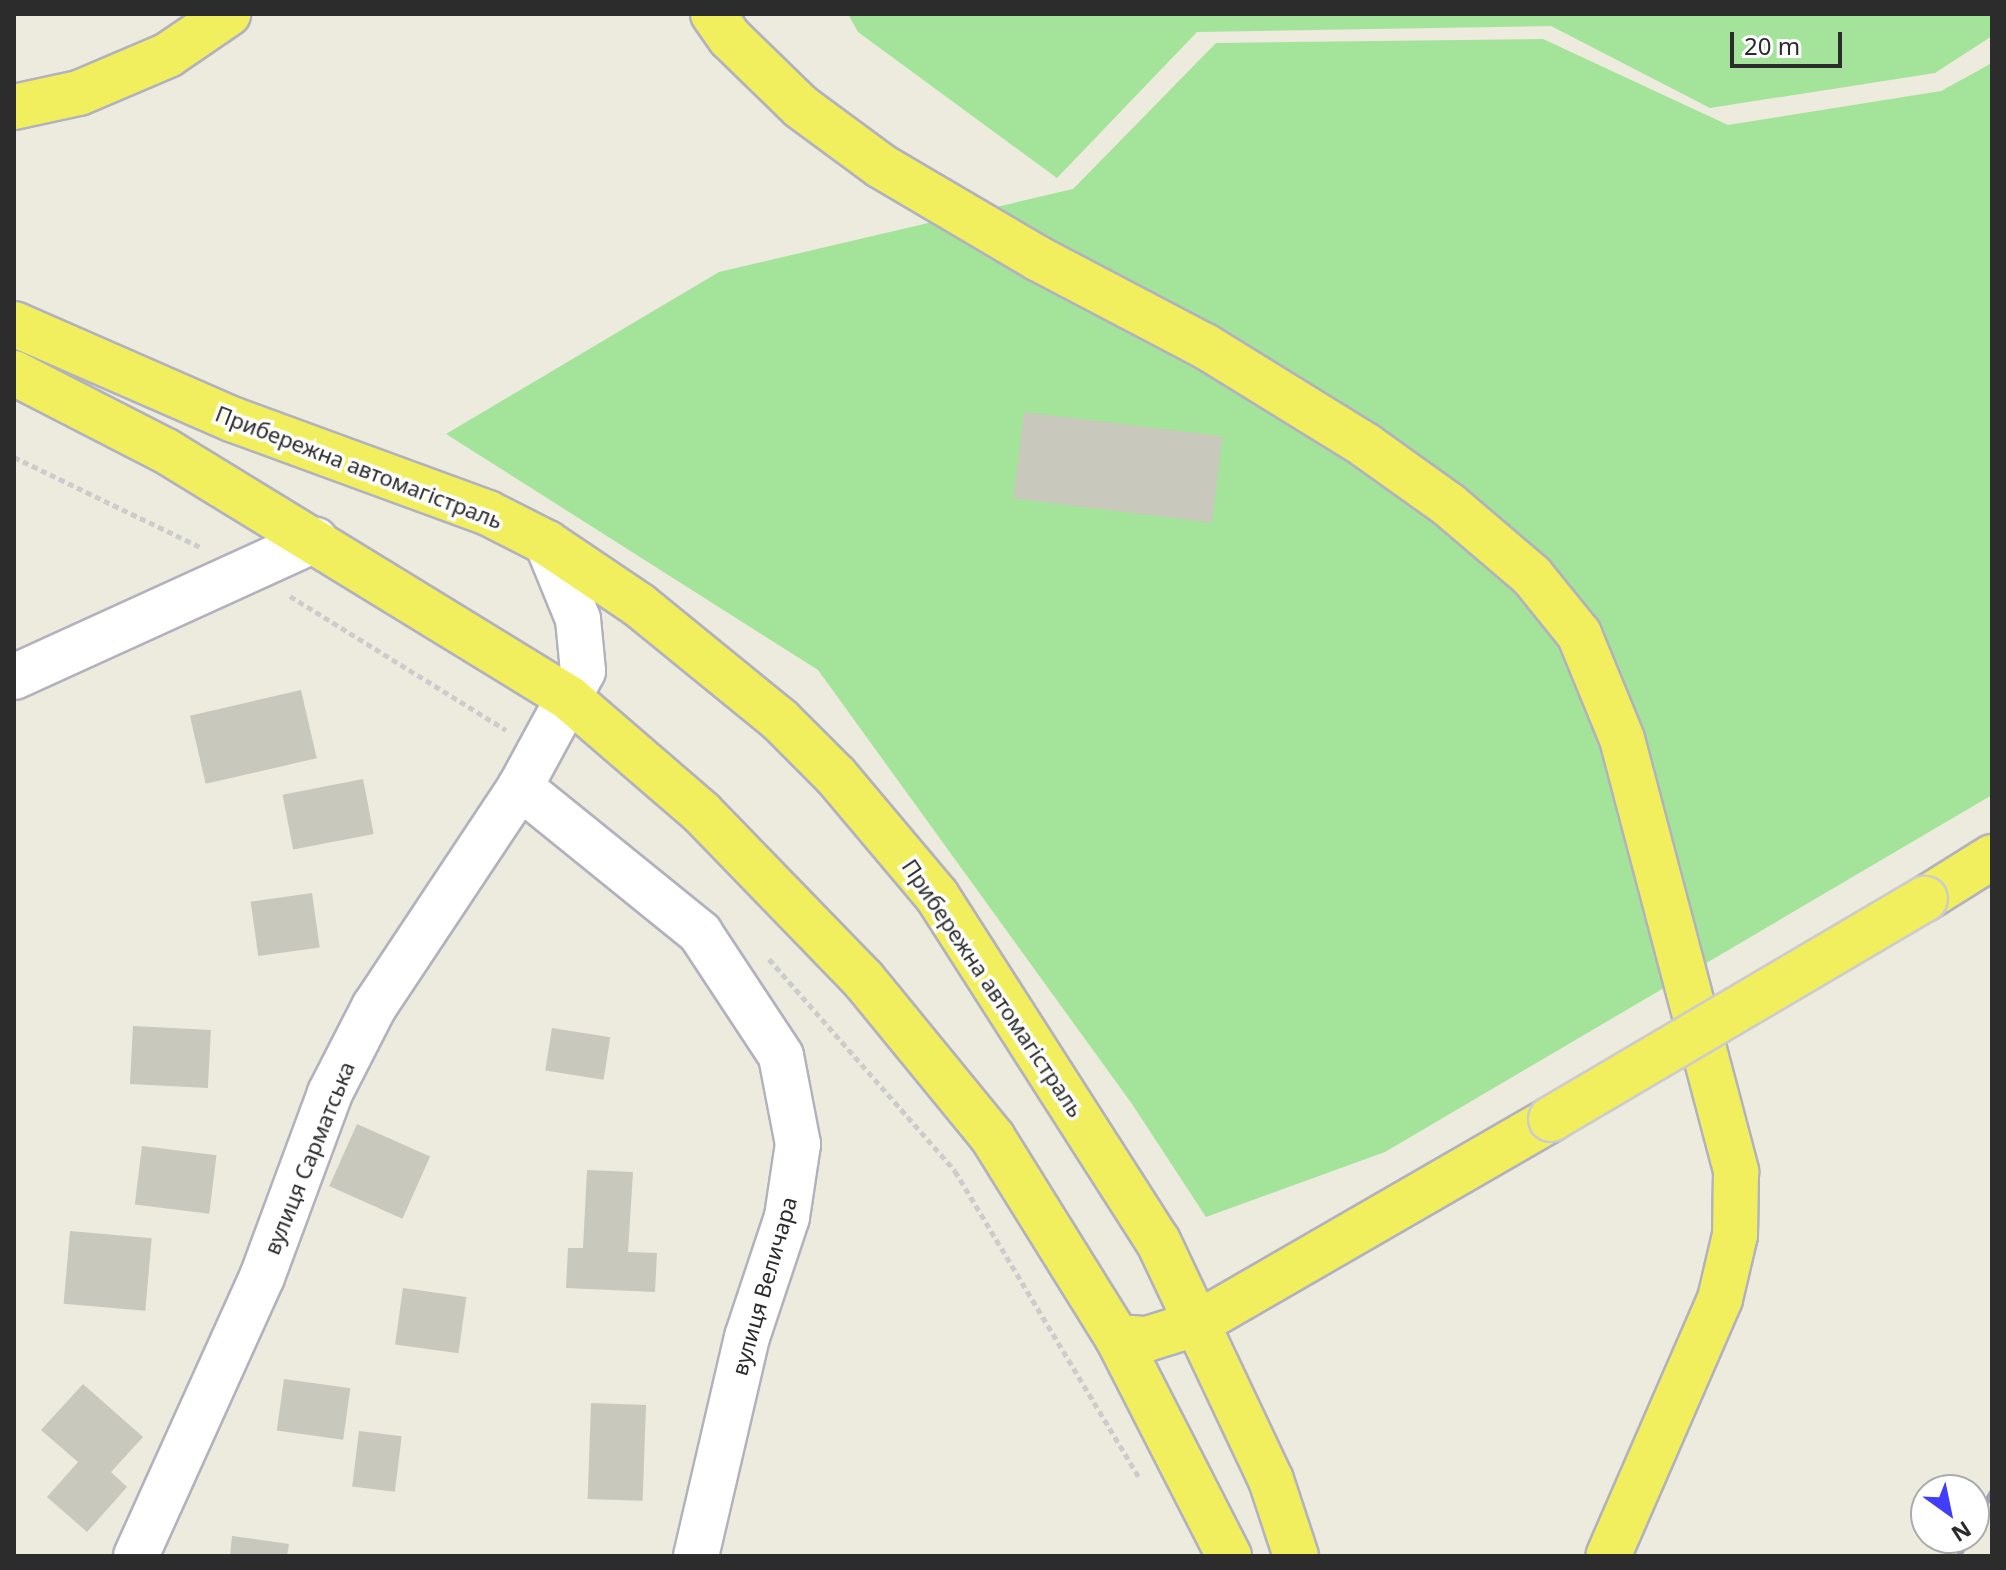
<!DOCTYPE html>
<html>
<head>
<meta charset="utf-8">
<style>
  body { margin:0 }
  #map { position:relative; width:2006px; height:1570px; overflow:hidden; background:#edeade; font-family:"Noto Sans",sans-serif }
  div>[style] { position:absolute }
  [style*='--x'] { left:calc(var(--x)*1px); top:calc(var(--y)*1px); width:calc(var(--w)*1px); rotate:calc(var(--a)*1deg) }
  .green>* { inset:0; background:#a4e49a }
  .building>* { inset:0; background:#c9c8bc; transform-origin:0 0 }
  .path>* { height:5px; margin-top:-2.5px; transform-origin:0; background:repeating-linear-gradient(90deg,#ccc 0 6px,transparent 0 10px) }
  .roads { filter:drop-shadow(2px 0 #b2b2bf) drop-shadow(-2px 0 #b2b2bf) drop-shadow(0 2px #b2b2bf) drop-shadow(0 -2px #b2b2bf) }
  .minor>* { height:44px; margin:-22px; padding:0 22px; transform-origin:22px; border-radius:22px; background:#fff }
  .major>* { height:44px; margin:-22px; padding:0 22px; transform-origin:22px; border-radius:22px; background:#f2ef5e }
  .rail>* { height:6px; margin:-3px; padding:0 3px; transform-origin:3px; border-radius:3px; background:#a2a0b6 }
  .bridges { filter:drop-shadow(2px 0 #ccc) drop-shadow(-2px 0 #ccc) drop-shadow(0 2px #ccc) drop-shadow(0 -2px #ccc) }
  .major-bridge>* { height:44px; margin:-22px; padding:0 22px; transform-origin:22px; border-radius:22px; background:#f2ef5e }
  span { translate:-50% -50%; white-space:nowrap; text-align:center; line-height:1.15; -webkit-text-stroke:7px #fff; paint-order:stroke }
  .street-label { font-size:22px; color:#2c2c2c }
  .frame { position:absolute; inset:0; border:16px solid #2c2c2c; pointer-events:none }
  .north { position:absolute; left:1910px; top:1474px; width:80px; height:80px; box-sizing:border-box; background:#fff; border:2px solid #ababab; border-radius:50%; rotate:147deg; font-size:22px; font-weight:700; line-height:32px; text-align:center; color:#2c2c2c }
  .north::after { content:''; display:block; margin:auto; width:28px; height:36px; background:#423dfb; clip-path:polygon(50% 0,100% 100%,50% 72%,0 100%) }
  .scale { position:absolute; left:1730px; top:32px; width:112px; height:36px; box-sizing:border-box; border:4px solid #2c2c2c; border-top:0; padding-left:10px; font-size:24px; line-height:28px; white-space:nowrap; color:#2c2c2c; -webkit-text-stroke:6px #fff; paint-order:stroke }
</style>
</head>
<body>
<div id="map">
  <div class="green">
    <div style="clip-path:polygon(848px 14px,1992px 14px,1992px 36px,1935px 73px,1710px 108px,1551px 26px,1197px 32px,1057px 178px,858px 32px)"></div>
    <div style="clip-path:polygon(1543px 39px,1728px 125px,1941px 91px,1992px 63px,1992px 795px,1385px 1152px,1206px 1217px,1132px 1104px,818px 670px,446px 434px,719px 272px,1073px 189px,1216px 43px)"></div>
  </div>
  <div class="building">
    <div style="left:1024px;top:412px;width:200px;height:87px;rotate:7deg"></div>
    <div style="left:301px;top:690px;width:70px;height:114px;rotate:77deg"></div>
    <div style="left:363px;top:779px;width:56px;height:82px;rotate:79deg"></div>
    <div style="left:312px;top:893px;width:55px;height:62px;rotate:82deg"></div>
    <div style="left:133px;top:1026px;width:78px;height:58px;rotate:3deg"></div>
    <div style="left:552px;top:1028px;width:59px;height:43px;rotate:9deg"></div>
    <div style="left:357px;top:1124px;width:80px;height:68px;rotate:24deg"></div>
    <div style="left:142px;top:1146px;width:75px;height:59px;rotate:7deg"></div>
    <div style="clip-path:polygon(587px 1170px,633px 1172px,628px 1252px,657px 1253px,655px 1292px,566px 1288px,568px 1248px,583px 1248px)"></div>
    <div style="left:70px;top:1231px;width:82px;height:73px;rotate:5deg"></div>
    <div style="left:403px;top:1288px;width:64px;height:57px;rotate:8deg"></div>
    <div style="left:284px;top:1379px;width:67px;height:52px;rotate:8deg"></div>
    <div style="clip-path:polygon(83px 1384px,143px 1437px,111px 1472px,127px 1487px,87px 1532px,47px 1497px,78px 1462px,41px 1430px)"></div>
    <div style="left:591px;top:1403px;width:55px;height:96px;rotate:2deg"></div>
    <div style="left:359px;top:1431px;width:43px;height:56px;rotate:7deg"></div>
    <div style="clip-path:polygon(232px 1536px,289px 1544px,287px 1556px,230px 1556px)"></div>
  </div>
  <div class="path">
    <div style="--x:14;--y:457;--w:207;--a:25.8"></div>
    <div style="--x:290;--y:596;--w:254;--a:31.8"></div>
    <div style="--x:769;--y:959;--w:282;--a:48.7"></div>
    <div style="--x:955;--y:1171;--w:359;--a:59"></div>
  </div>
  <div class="roads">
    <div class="minor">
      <div style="--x:14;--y:677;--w:331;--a:-24.5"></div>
      <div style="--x:520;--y:787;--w:232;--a:39"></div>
      <div style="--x:700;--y:933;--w:147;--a:56.6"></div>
      <div style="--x:781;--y:1056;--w:90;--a:79.1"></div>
      <div style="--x:798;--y:1144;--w:74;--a:98.6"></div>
      <div style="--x:787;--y:1217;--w:126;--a:108.4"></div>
      <div style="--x:747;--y:1337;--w:225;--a:103.1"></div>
      <div style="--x:136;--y:1556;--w:306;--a:-65.7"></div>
      <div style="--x:262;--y:1277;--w:196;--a:-69.7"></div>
      <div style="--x:330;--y:1093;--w:97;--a:-62.9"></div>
      <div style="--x:374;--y:1007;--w:264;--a:-56.4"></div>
      <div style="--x:520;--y:787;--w:132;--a:-61.5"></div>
      <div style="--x:583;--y:671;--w:52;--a:-95.5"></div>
      <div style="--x:578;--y:619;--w:82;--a:-112.2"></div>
    </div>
    <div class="major">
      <div style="--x:713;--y:14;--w:29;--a:55"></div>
      <div style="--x:730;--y:38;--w:99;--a:44.2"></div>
      <div style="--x:801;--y:107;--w:99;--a:36.4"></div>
      <div style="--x:881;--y:166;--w:183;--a:30.5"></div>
      <div style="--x:1039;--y:259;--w:187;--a:27.7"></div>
      <div style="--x:1205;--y:346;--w:188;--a:31.7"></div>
      <div style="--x:1365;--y:445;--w:103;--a:35.5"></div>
      <div style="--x:1449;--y:505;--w:109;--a:40.5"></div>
      <div style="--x:1532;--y:576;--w:75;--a:51"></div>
      <div style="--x:1579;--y:634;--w:113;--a:67.7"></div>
      <div style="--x:1622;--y:739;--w:448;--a:75.2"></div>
      <div style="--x:1736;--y:1172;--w:63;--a:90.9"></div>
      <div style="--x:1735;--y:1235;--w:66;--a:103.2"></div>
      <div style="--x:1720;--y:1299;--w:280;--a:113.5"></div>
      <div style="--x:14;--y:107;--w:66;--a:-12.2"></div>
      <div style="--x:79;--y:93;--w:97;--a:-23.1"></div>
      <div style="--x:168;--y:55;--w:73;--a:-34.3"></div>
      <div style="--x:14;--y:324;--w:240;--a:23.6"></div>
      <div style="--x:234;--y:420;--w:270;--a:20.1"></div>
      <div style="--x:488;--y:513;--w:66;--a:27"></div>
      <div style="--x:547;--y:543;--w:111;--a:34"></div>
      <div style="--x:639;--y:605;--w:182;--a:39.2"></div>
      <div style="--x:780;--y:720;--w:79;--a:45"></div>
      <div style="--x:836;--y:776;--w:157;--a:49.9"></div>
      <div style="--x:937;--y:896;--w:410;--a:57.4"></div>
      <div style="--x:1158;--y:1241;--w:264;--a:64.7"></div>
      <div style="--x:1271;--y:1480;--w:80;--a:71.8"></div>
      <div style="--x:14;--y:373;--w:171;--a:27.2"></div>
      <div style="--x:166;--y:451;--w:474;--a:31.5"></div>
      <div style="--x:570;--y:699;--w:174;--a:40.8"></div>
      <div style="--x:702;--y:813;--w:231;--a:45.9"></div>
      <div style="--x:863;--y:979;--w:205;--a:50.7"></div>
      <div style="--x:993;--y:1138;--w:234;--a:58.1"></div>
      <div style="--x:1117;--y:1337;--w:246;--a:62.9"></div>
      <div style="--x:1925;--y:899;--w:79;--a:-32.1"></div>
      <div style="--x:1117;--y:1337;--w:30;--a:4"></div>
      <div style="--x:1147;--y:1339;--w:53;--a:-17.4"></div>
      <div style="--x:1198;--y:1323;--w:408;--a:-30"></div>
    </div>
  </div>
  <div class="rail">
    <div style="--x:1974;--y:1526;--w:38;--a:-62"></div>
    <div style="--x:1959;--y:1556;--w:20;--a:-63"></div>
  </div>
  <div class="bridges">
    <div class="major-bridge">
      <div style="--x:1551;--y:1119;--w:434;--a:-30.5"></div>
    </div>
  </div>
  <div class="street-label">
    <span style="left:359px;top:467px;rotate:21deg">Прибережна автомагістраль</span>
    <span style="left:993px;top:988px;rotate:56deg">Прибережна автомагістраль</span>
    <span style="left:309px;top:1158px;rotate:-68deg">вулиця Сарматська</span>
    <span style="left:764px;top:1286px;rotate:-74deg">вулиця Величара</span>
  </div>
  <div class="frame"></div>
  <div class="north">N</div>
  <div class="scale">20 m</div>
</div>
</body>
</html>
